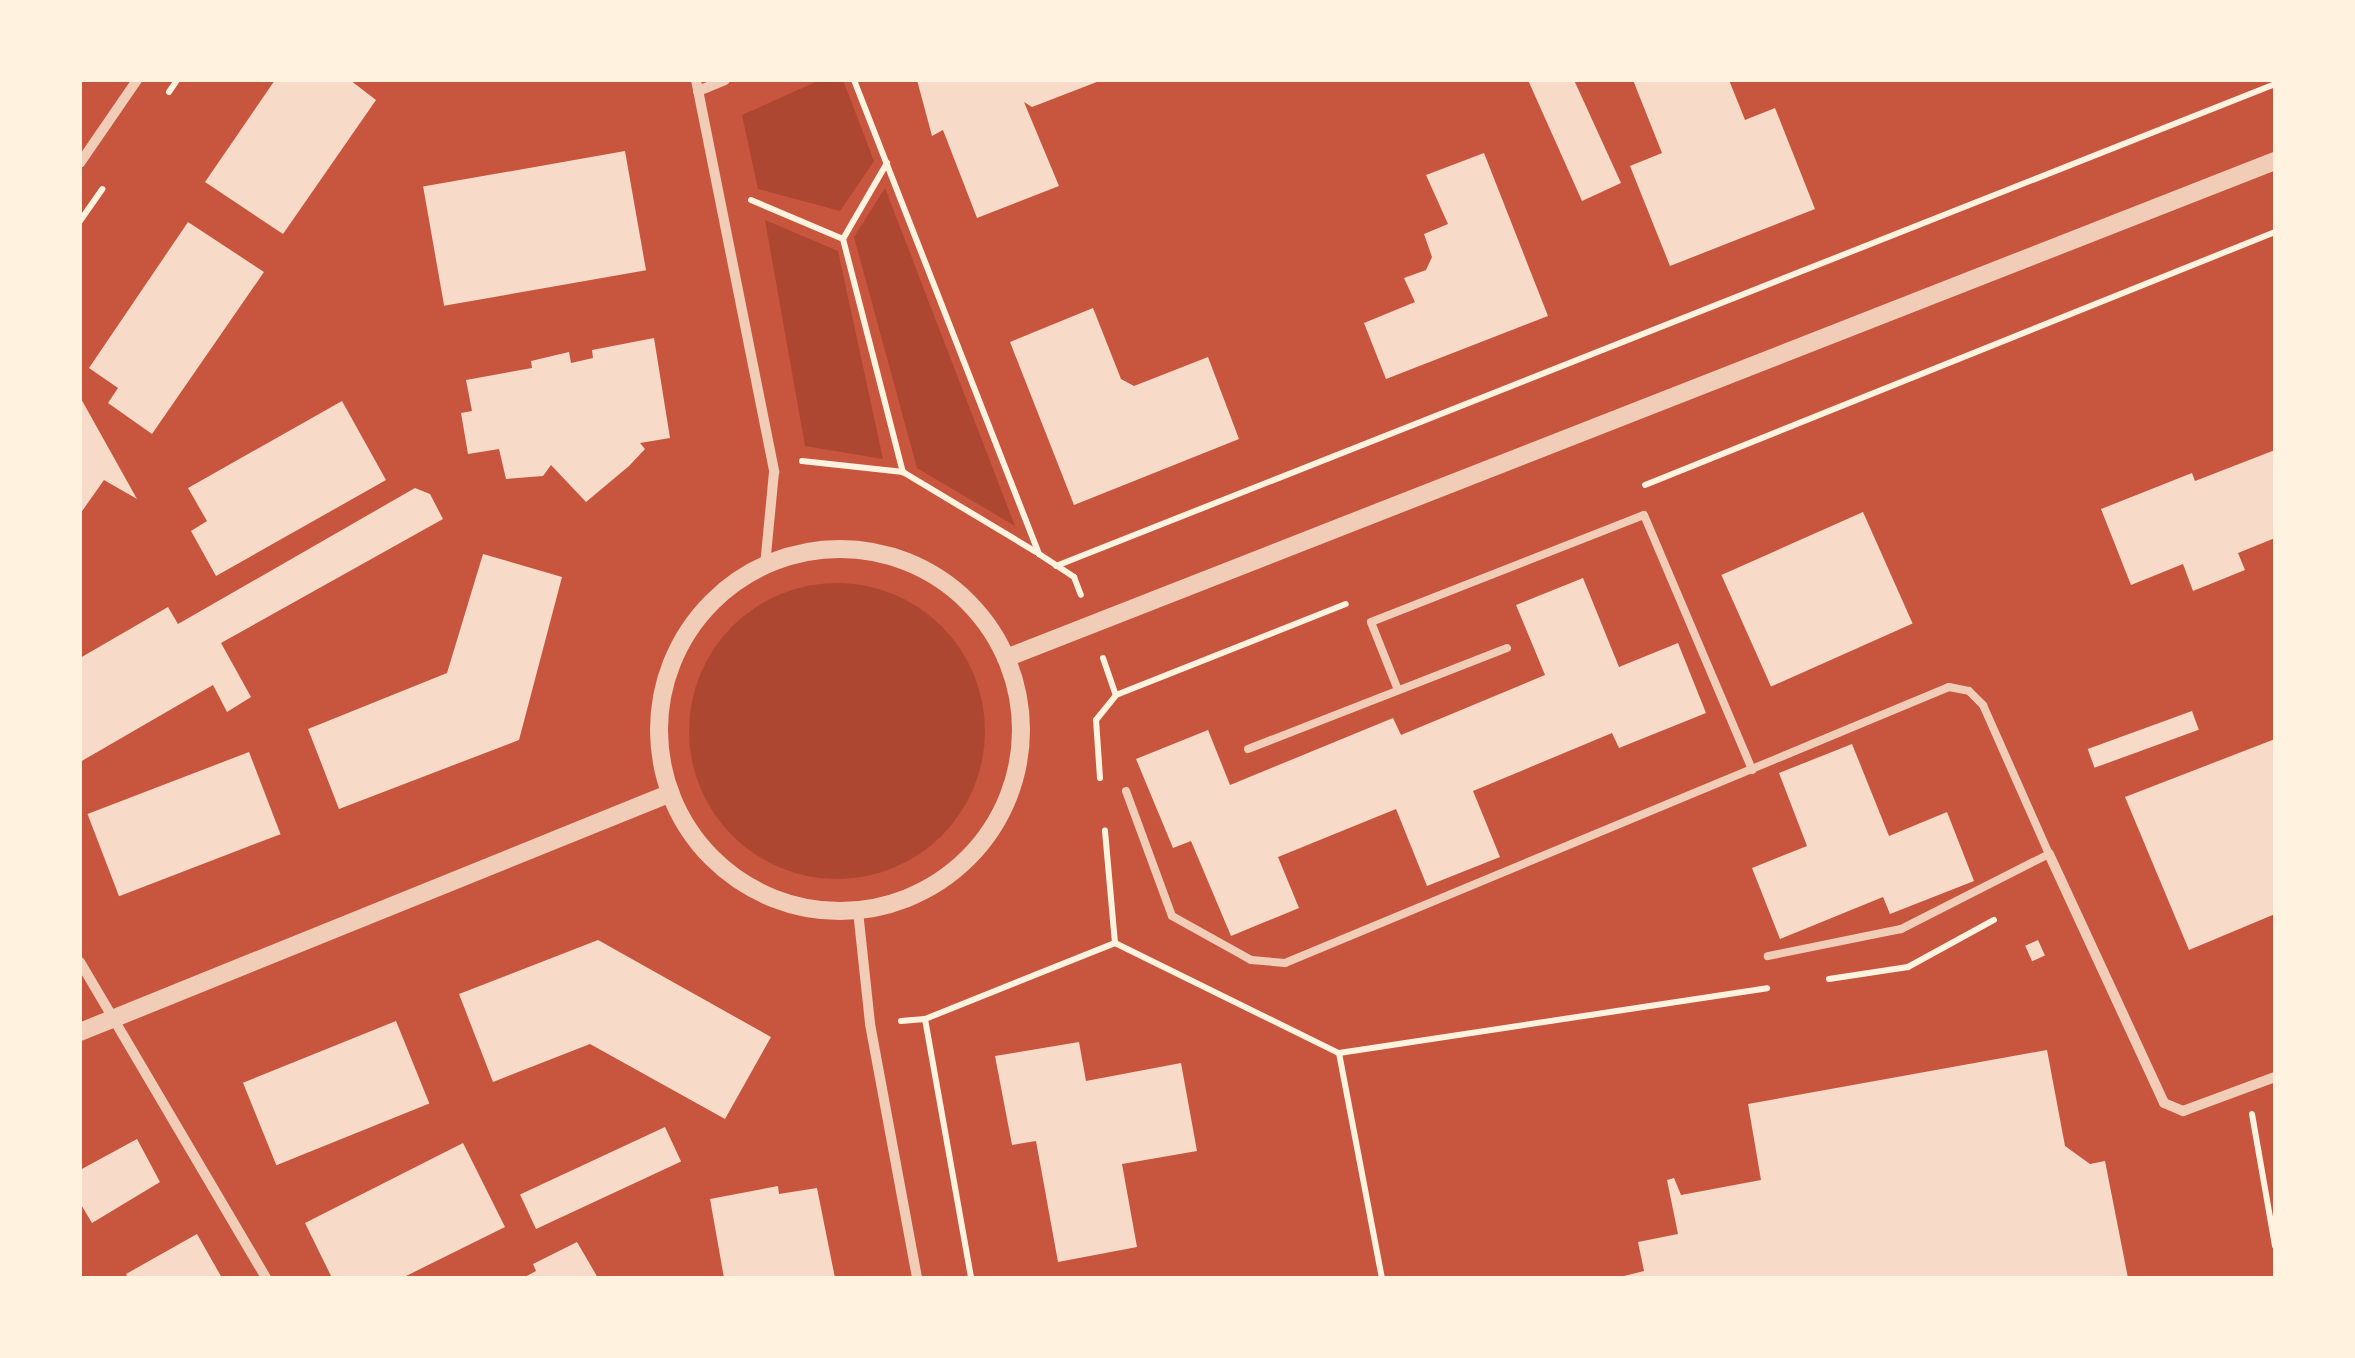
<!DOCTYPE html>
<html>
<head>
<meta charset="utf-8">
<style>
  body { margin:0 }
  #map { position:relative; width:2355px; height:1358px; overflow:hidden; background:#c8553d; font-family:"Fira Sans Condensed",sans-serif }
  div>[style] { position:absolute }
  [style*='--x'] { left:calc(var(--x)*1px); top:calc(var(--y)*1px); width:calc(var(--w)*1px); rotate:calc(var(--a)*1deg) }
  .green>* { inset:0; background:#ae4732 }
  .round { border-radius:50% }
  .building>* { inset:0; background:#f7dbc8; transform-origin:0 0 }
  .path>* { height:6px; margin:-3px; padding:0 3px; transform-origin:3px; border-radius:3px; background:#fff3e0 }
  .service>* { height:8px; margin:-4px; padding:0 4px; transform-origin:4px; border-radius:4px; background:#f1ccb7 }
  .minor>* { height:10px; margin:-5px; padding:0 5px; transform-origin:5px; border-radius:5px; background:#f1ccb7 }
  .tertiary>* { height:18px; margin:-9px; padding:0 9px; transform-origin:9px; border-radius:9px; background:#f1ccb7 }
  .tertiary>.ring { margin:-9px; padding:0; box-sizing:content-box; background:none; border:18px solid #f1ccb7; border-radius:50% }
  span { translate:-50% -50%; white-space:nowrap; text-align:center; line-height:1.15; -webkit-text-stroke:9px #fff3e0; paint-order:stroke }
  .frame { position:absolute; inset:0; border:82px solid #fff3e0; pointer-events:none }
</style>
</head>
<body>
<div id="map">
  <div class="green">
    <div style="clip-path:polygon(820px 80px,843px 80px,874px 161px,840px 211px,758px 189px,742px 115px)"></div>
    <div style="clip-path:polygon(885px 188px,1015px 526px,917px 468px,854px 237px)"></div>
    <div style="clip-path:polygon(765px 220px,838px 251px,883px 459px,805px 446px)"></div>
    <div class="round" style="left:689px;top:583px;width:296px;height:296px"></div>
  </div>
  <div class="building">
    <div style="clip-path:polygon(275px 80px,350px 80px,376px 100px,283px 234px,205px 182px)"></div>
    <div style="clip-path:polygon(917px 80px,1102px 80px,1032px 107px,1024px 102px,1059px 186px,977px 218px,943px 130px,932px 136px)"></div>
    <div style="clip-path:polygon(1528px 80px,1574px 80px,1621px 183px,1582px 201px)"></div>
    <div style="clip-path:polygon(1633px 80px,1729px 80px,1745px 120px,1775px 108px,1815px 209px,1670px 266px,1630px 166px,1662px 153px)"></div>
    <div style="left:625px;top:151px;width:121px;height:205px;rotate:80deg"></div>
    <div style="clip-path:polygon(1484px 153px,1548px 316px,1386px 379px,1364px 323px,1415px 302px,1404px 278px,1426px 270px,1432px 257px,1424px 234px,1448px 224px,1426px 175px)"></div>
    <div style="clip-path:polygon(188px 222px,264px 272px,152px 434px,108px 403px,118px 388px,89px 368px)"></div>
    <div style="clip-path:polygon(1093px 308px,1121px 379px,1134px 386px,1208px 357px,1239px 439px,1074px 505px,1010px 342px)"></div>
    <div style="clip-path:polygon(654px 338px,670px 438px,640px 443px,645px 449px,629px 466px,586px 502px,551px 465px,543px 476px,506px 479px,499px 449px,468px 454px,461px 413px,472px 411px,466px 380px,532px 368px,531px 361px,569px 352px,571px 363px,593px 358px,592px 350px)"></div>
    <div style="clip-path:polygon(80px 397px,137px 499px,104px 480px,80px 514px)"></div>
    <div style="clip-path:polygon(342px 401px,386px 480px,216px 576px,191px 531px,207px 521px,188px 488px)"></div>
    <div style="clip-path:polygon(2275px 450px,2275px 538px,2238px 553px,2245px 570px,2193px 591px,2183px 564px,2131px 585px,2101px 509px,2192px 473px,2195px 481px)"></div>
    <div style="clip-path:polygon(415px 488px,430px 494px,443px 519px,221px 643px,251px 697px,227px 712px,213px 685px,80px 762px,80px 658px,168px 607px,178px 624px)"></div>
    <div style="left:1863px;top:512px;width:122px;height:155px;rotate:66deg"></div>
    <div style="clip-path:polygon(483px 554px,562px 577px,519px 740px,339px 809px,308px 729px,447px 673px)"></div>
    <div style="clip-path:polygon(1583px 578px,1619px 667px,1678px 643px,1706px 713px,1619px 748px,1612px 733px,1473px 791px,1500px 857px,1427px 886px,1396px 809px,1278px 857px,1299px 908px,1231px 936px,1191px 841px,1173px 848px,1136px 759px,1208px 730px,1230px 785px,1393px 718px,1401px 735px,1545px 675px,1516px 605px)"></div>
    <div style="left:2192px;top:711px;width:20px;height:111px;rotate:70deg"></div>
    <div style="clip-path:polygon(2275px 739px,2275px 914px,2189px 950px,2125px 797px)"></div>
    <div style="clip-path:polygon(1852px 744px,1889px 836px,1947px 812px,1974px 881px,1890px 914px,1883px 897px,1780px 939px,1752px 868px,1807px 846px,1779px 773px)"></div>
    <div style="left:249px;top:752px;width:88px;height:173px;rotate:69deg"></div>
    <div style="clip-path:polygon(598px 940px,771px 1037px,725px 1119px,590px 1044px,493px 1082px,459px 994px)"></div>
    <div style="left:2038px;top:940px;width:17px;height:14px;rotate:66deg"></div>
    <div style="left:396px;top:1021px;width:89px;height:165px;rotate:68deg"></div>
    <div style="clip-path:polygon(1079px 1042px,1086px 1081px,1181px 1063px,1197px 1151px,1122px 1164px,1137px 1247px,1058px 1262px,1036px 1141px,1012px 1145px,995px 1056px)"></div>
    <div style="clip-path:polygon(2047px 1050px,2065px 1146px,2090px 1164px,2105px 1161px,2128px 1278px,1616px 1278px,1644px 1271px,1638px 1242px,1678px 1234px,1667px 1180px,1674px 1178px,1681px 1195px,1761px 1180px,1748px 1104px)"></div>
    <div style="left:665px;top:1127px;width:38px;height:160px;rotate:65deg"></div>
    <div style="clip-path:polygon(137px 1139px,160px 1182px,92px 1223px,80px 1203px,80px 1170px)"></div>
    <div style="clip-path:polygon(463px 1143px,505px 1227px,402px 1278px,332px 1278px,305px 1223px)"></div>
    <div style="clip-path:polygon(778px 1186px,779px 1194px,817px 1188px,835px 1278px,724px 1278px,710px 1199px)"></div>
    <div style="clip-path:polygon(197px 1234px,222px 1278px,128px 1278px,126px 1274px)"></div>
    <div style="clip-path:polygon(577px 1242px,598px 1278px,523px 1278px,536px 1271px,533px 1264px)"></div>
  </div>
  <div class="path">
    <div style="--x:854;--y:80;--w:509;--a:68.68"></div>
    <div style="--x:1039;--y:554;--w:42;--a:33.3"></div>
    <div style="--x:1074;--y:577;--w:19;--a:69"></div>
    <div style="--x:169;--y:92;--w:14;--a:-56"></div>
    <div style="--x:751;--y:200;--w:100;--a:23"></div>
    <div style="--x:843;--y:239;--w:88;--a:-59.9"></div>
    <div style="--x:80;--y:221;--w:39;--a:-55"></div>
    <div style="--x:843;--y:239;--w:241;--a:75.6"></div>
    <div style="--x:802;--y:461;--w:102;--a:6.2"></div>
    <div style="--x:903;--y:472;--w:155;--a:31"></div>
    <div style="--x:1645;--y:485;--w:679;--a:-21.88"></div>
    <div style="--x:1056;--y:566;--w:1311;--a:-21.57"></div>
    <div style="--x:1103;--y:658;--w:39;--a:71"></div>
    <div style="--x:1100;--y:778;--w:58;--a:-93.9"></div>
    <div style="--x:1096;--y:720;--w:32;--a:-51"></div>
    <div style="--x:1116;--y:695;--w:247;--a:-21.6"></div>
    <div style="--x:1115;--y:943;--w:250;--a:26.2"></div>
    <div style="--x:1339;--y:1053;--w:229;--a:79.2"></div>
    <div style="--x:1829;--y:979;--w:80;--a:-8.6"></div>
    <div style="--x:1908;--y:967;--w:98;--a:-28.7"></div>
    <div style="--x:925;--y:1019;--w:263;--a:79.9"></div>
    <div style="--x:901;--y:1021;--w:24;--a:-5"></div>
    <div style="--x:925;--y:1019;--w:205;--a:-21.8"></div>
    <div style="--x:1115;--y:943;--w:113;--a:-95.1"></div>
    <div style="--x:1339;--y:1053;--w:433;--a:-8.6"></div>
    <div style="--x:2252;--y:1114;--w:134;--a:80.1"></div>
  </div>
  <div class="service">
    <div style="--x:1398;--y:690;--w:73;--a:-111.7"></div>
    <div style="--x:1371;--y:622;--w:293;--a:-21.4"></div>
    <div style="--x:1644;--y:515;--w:277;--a:67"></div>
    <div style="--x:1248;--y:749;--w:278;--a:-21.3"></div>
    <div style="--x:1126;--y:791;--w:133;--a:69.8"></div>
    <div style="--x:1172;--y:916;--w:90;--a:29.1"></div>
    <div style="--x:1251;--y:960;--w:34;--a:5"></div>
    <div style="--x:1285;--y:963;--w:719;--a:-22.57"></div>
    <div style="--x:1949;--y:687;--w:20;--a:11"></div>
    <div style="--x:1969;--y:691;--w:20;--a:45"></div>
    <div style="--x:1983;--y:705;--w:163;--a:66.1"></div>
    <div style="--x:2049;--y:854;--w:166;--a:153.1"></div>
    <div style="--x:1901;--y:929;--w:136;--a:168.5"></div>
  </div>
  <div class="minor">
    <div style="--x:696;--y:80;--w:400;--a:78.7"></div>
    <div style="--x:774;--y:472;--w:93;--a:95.5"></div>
    <div style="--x:698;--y:91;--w:29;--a:-22"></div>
    <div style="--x:80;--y:163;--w:101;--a:-55.5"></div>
    <div style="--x:2049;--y:854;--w:274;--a:65.2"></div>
    <div style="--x:2164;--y:1103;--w:21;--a:23"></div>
    <div style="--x:2183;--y:1111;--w:98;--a:-20.3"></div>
    <div style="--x:858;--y:911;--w:114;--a:83.9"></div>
    <div style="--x:870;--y:1024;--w:258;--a:79.5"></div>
    <div style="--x:80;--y:962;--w:367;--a:59.5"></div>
  </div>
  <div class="tertiary">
    <div class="ring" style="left:659px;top:549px;width:344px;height:344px"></div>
    <div style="--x:1006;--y:658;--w:1363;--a:-21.39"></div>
    <div style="--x:80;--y:1032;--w:637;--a:-22.02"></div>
  </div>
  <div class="frame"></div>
</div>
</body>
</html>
